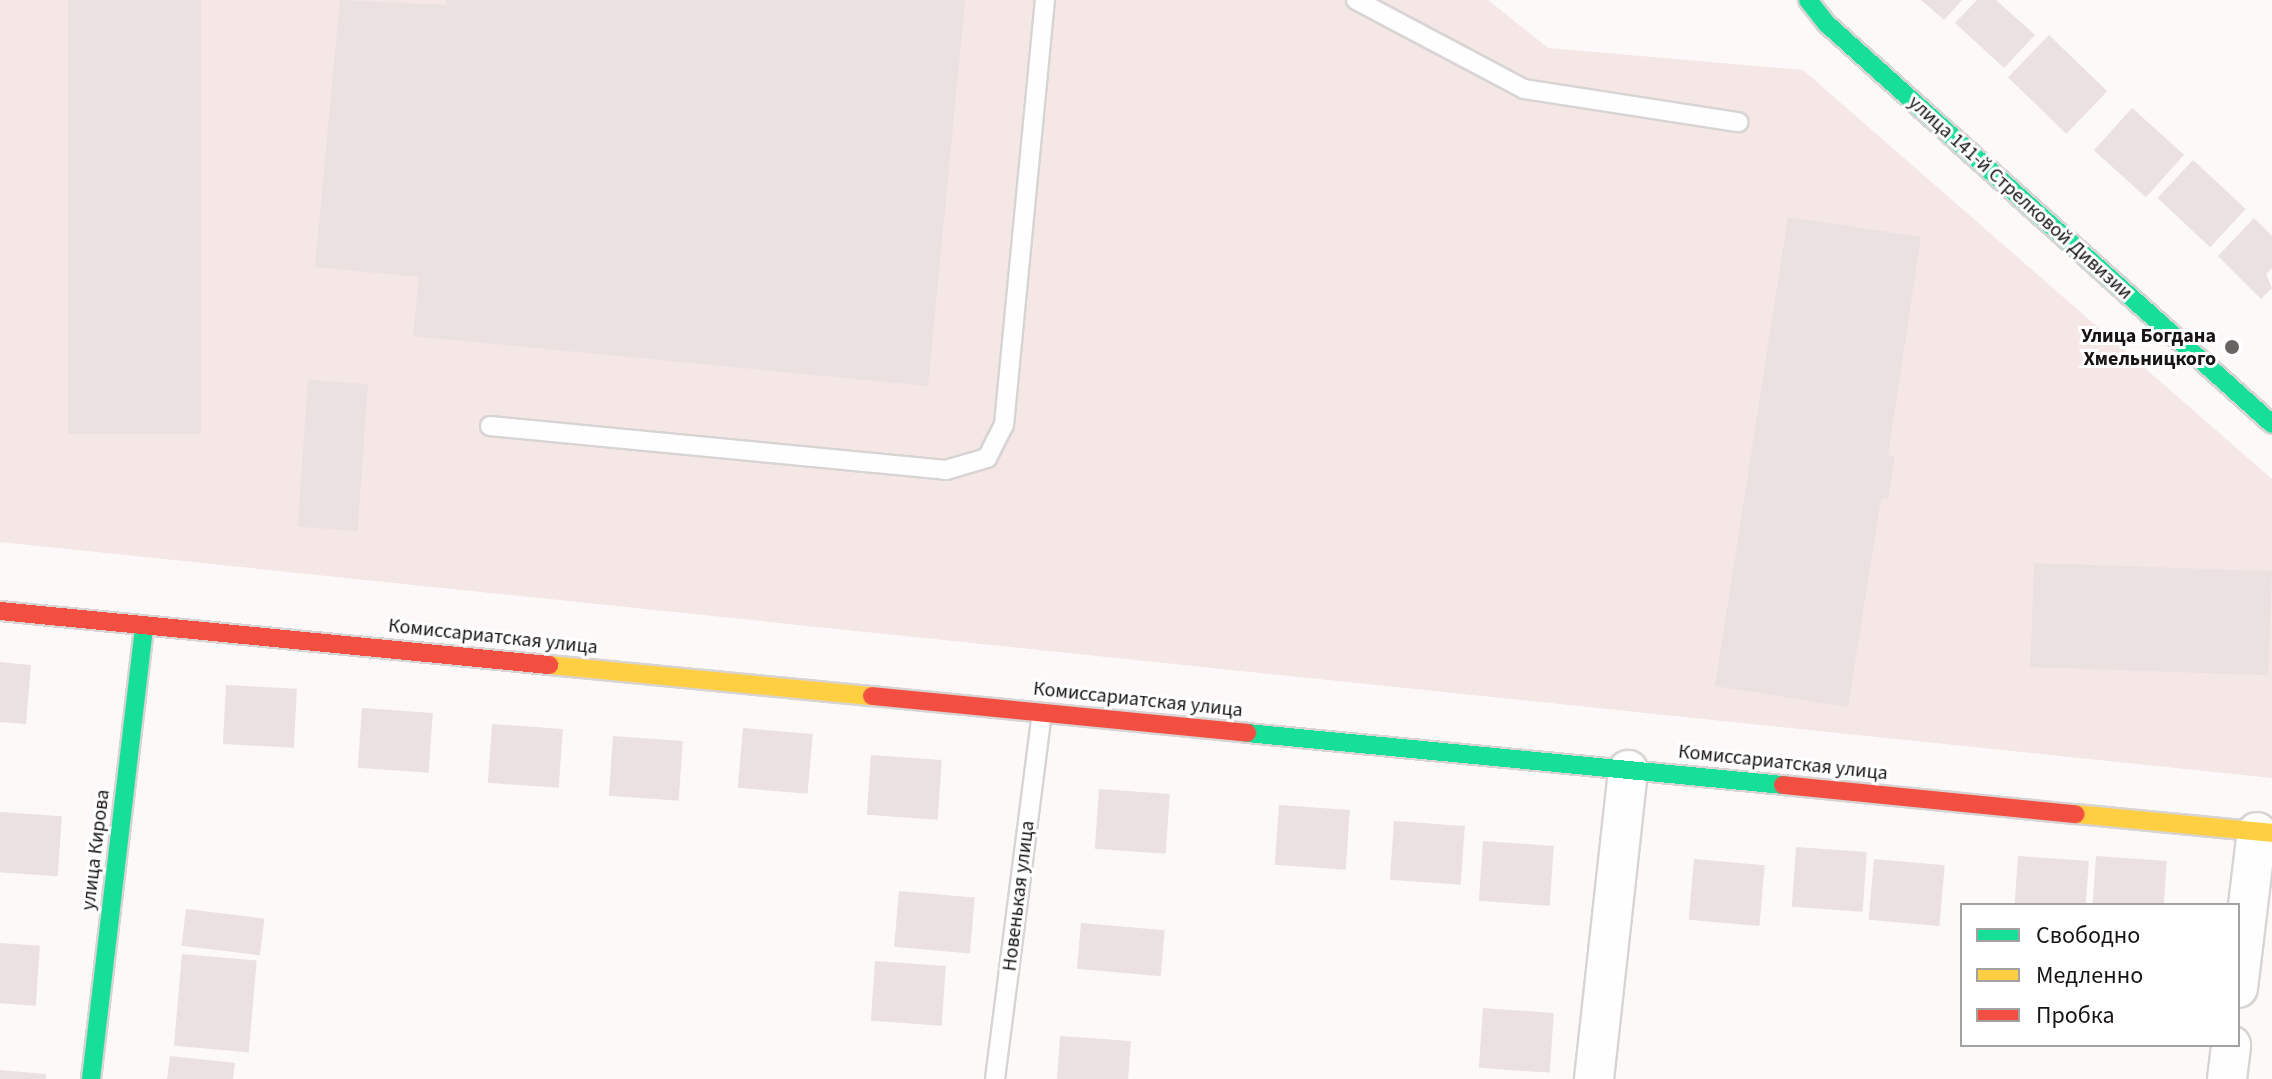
<!DOCTYPE html>
<html>
<head>
<meta charset="utf-8">
<style>
  body { margin:0 }
  #map { position:relative; width:2272px; height:1079px; overflow:hidden; background:#fdf9f9; font-family:"Source Sans 3",sans-serif }
  div>[style] { position:absolute }
  [style*='--x'] { left:calc(var(--x)*1px); top:calc(var(--y)*1px); width:calc(var(--w)*1px); rotate:calc(var(--a)*1deg) }
  .built>* { inset:0; background:#f4e7e6 }
  .building>* { inset:0; background:#ebe1e0; transform-origin:0 0 }
  .roads { filter:drop-shadow(2px 0 #d7d4d3) drop-shadow(-2px 0 #d7d4d3) drop-shadow(0 2px #d7d4d3) drop-shadow(0 -2px #d7d4d3) }
  .lane>* { height:18px; margin:-9px; padding:0 9px; transform-origin:9px; border-radius:9px; background:#fffefe }
  .street>* { height:38px; margin:-19px; padding:0 19px; transform-origin:19px; border-radius:19px; background:#fffefe }
  .fast>* { height:18px; margin:-9px; padding:0 9px; transform-origin:9px; border-radius:9px; background:#16e098 }
  .slow>* { height:18px; margin:-9px; padding:0 9px; transform-origin:9px; border-radius:9px; background:#ffcf43 }
  .jam>* { height:18px; margin:-9px; padding:0 9px; transform-origin:9px; border-radius:9px; background:#f24e42 }
  .dots>* { width:22px; height:22px; translate:-50% -50%; box-sizing:border-box; border:4px solid #fff; border-radius:50% }
  span { translate:-50% -50%; white-space:nowrap; text-align:center; line-height:1.15; -webkit-text-stroke:6px #fff; paint-order:stroke }
  .street-label { font-size:20px; color:#181414 }
  .poi-label { font-size:20px; color:#181414; font-weight:700 }
  .right { translate:-100% -50%; text-align:right }
  .legend { position:absolute; left:1960px; top:903px; width:280px; height:144px; box-sizing:border-box; background:#fff; border:2px solid #a3a1a1; margin:0; padding:10px 14px; list-style:none; font-size:24px; color:#181414 }
  .legend li { display:flex; align-items:center; gap:16px; height:40px }
  .legend b { width:40px; border:2px solid #a3a1a1 }
</style>
</head>
<body>
<div id="map">
  <div class="built">
    <div style="clip-path:polygon(0 0,1488px 0,1548px 48px,1803px 70px,2272px 479px,2272px 778px,0 542px)"></div>
  </div>
  <div class="building">
    <div style="left:68px;top:0;width:133px;height:434px"></div>
    <div style="clip-path:polygon(340px 0,446px 5px,446px 0,965px 0,928px 386px,413px 336px,419px 277px,315px 267px)"></div>
    <div style="clip-path:polygon(1921px 0,1962px 0,1944px 20px)"></div>
    <div style="clip-path:polygon(1977px 0,1996px 0,2035px 35px,2004px 68px,1955px 23px)"></div>
    <div style="left:2049px;top:35px;width:81px;height:59px;rotate:44deg"></div>
    <div style="left:2132px;top:108px;width:70px;height:57px;rotate:42deg"></div>
    <div style="left:2193px;top:160px;width:72px;height:52px;rotate:43deg"></div>
    <div style="clip-path:polygon(1788px 217px,1921px 237px,1888px 455px,1895px 456px,1888px 499px,1881px 499px,1848px 707px,1715px 686px)"></div>
    <div style="clip-path:polygon(2254px 218px,2272px 236px,2272px 268px,2266px 274px,2272px 288px,2261px 299px,2218px 256px)"></div>
    <div style="left:308px;top:380px;width:60px;height:147px;rotate:4deg"></div>
    <div style="left:2034px;top:563px;width:238px;height:104px;rotate:2deg"></div>
    <div style="clip-path:polygon(0 662px,31px 665px,26px 724px,0 722px)"></div>
    <div style="left:226px;top:685px;width:71px;height:59px;rotate:3deg"></div>
    <div style="left:362px;top:708px;width:71px;height:60px;rotate:4deg"></div>
    <div style="left:492px;top:724px;width:71px;height:59px;rotate:4deg"></div>
    <div style="left:743px;top:728px;width:70px;height:60px;rotate:5deg"></div>
    <div style="left:613px;top:736px;width:70px;height:60px;rotate:4deg"></div>
    <div style="left:871px;top:755px;width:71px;height:60px;rotate:4deg"></div>
    <div style="left:1099px;top:789px;width:71px;height:60px;rotate:4deg"></div>
    <div style="left:1279px;top:805px;width:71px;height:60px;rotate:4deg"></div>
    <div style="left:0;top:812px;width:62px;height:60px;rotate:4deg"></div>
    <div style="left:1394px;top:821px;width:71px;height:59px;rotate:4deg"></div>
    <div style="left:1483px;top:841px;width:71px;height:60px;rotate:4deg"></div>
    <div style="left:1796px;top:847px;width:71px;height:60px;rotate:4deg"></div>
    <div style="left:2018px;top:856px;width:71px;height:49px;rotate:4deg"></div>
    <div style="left:2096px;top:856px;width:71px;height:49px;rotate:4deg"></div>
    <div style="left:1694px;top:859px;width:71px;height:61px;rotate:5deg"></div>
    <div style="left:1874px;top:859px;width:71px;height:61px;rotate:5deg"></div>
    <div style="left:899px;top:891px;width:76px;height:56px;rotate:5deg"></div>
    <div style="left:186px;top:909px;width:79px;height:37px;rotate:7deg"></div>
    <div style="left:1081px;top:923px;width:84px;height:46px;rotate:5deg"></div>
    <div style="left:0;top:943px;width:40px;height:60px;rotate:4deg"></div>
    <div style="left:182px;top:954px;width:75px;height:92px;rotate:5deg"></div>
    <div style="left:875px;top:961px;width:71px;height:60px;rotate:4deg"></div>
    <div style="left:1483px;top:1008px;width:71px;height:60px;rotate:4deg"></div>
    <div style="left:1060px;top:1036px;width:71px;height:43px;rotate:4deg"></div>
    <div style="clip-path:polygon(170px 1056px,235px 1063px,233px 1079px,167px 1079px)"></div>
    <div style="clip-path:polygon(0 1070px,46px 1074px,46px 1079px,0 1079px)"></div>
  </div>
  <div class="roads">
    <div class="lane">
      <div style="--x:1356;--y:0;--w:190;--a:27.9"></div>
      <div style="--x:1524;--y:89;--w:217;--a:8.8"></div>
      <div style="--x:490;--y:426;--w:458;--a:5.5"></div>
      <div style="--x:946;--y:470;--w:43;--a:-16.3"></div>
      <div style="--x:987;--y:458;--w:37;--a:-63"></div>
      <div style="--x:1004;--y:425;--w:427;--a:-84.5"></div>
      <div style="--x:995;--y:1079;--w:369;--a:-82.7"></div>
    </div>
    <div class="street">
      <div style="--x:2238;--y:988;--w:157;--a:-83.1"></div>
      <div style="--x:1594;--y:1079;--w:311;--a:-83.7"></div>
      <div style="--x:2227;--y:1079;--w:34;--a:-83"></div>
    </div>
    <div class="fast">
      <div style="--x:1808;--y:0;--w:31;--a:52"></div>
      <div style="--x:1827;--y:24;--w:598;--a:41.95"></div>
      <div style="--x:1247;--y:733;--w:539;--a:5.54"></div>
      <div style="--x:91;--y:1079;--w:457;--a:-83.3"></div>
    </div>
    <div class="slow">
      <div style="--x:549;--y:665;--w:324;--a:5.5"></div>
      <div style="--x:2076;--y:814;--w:197;--a:5.5"></div>
    </div>
    <div class="jam">
      <div style="--x:0;--y:611;--w:552;--a:5.62"></div>
      <div style="--x:872;--y:696;--w:377;--a:5.6"></div>
      <div style="--x:1783;--y:785;--w:294;--a:5.7"></div>
    </div>
  </div>
  <div class="dots">
    <div style="left:2232px;top:347px;background:#686464"></div>
  </div>
  <div class="street-label">
    <span style="left:2020px;top:198px;rotate:42deg">улица 141-й Стрелковой Дивизии</span>
    <span style="left:493px;top:637px;rotate:6deg">Комиссариатская улица</span>
    <span style="left:1138px;top:700px;rotate:6deg">Комиссариатская улица</span>
    <span style="left:1783px;top:763px;rotate:6deg">Комиссариатская улица</span>
    <span style="left:96px;top:850px;rotate:-83deg">улица Кирова</span>
    <span style="left:1019px;top:896px;rotate:-83deg">Новенькая улица</span>
  </div>
  <div class="poi-label">
    <span class="right" style="left:2216px;top:348px">Улица Богдана<br>Хмельницкого</span>
  </div>
  <ul class="legend">
  <li><b style="height:10px;background:#16e098"></b>Свободно</li>
  <li><b style="height:10px;background:#ffcf43"></b>Медленно</li>
  <li><b style="height:10px;background:#f24e42"></b>Пробка</li>
  </ul>
</div>
</body>
</html>
